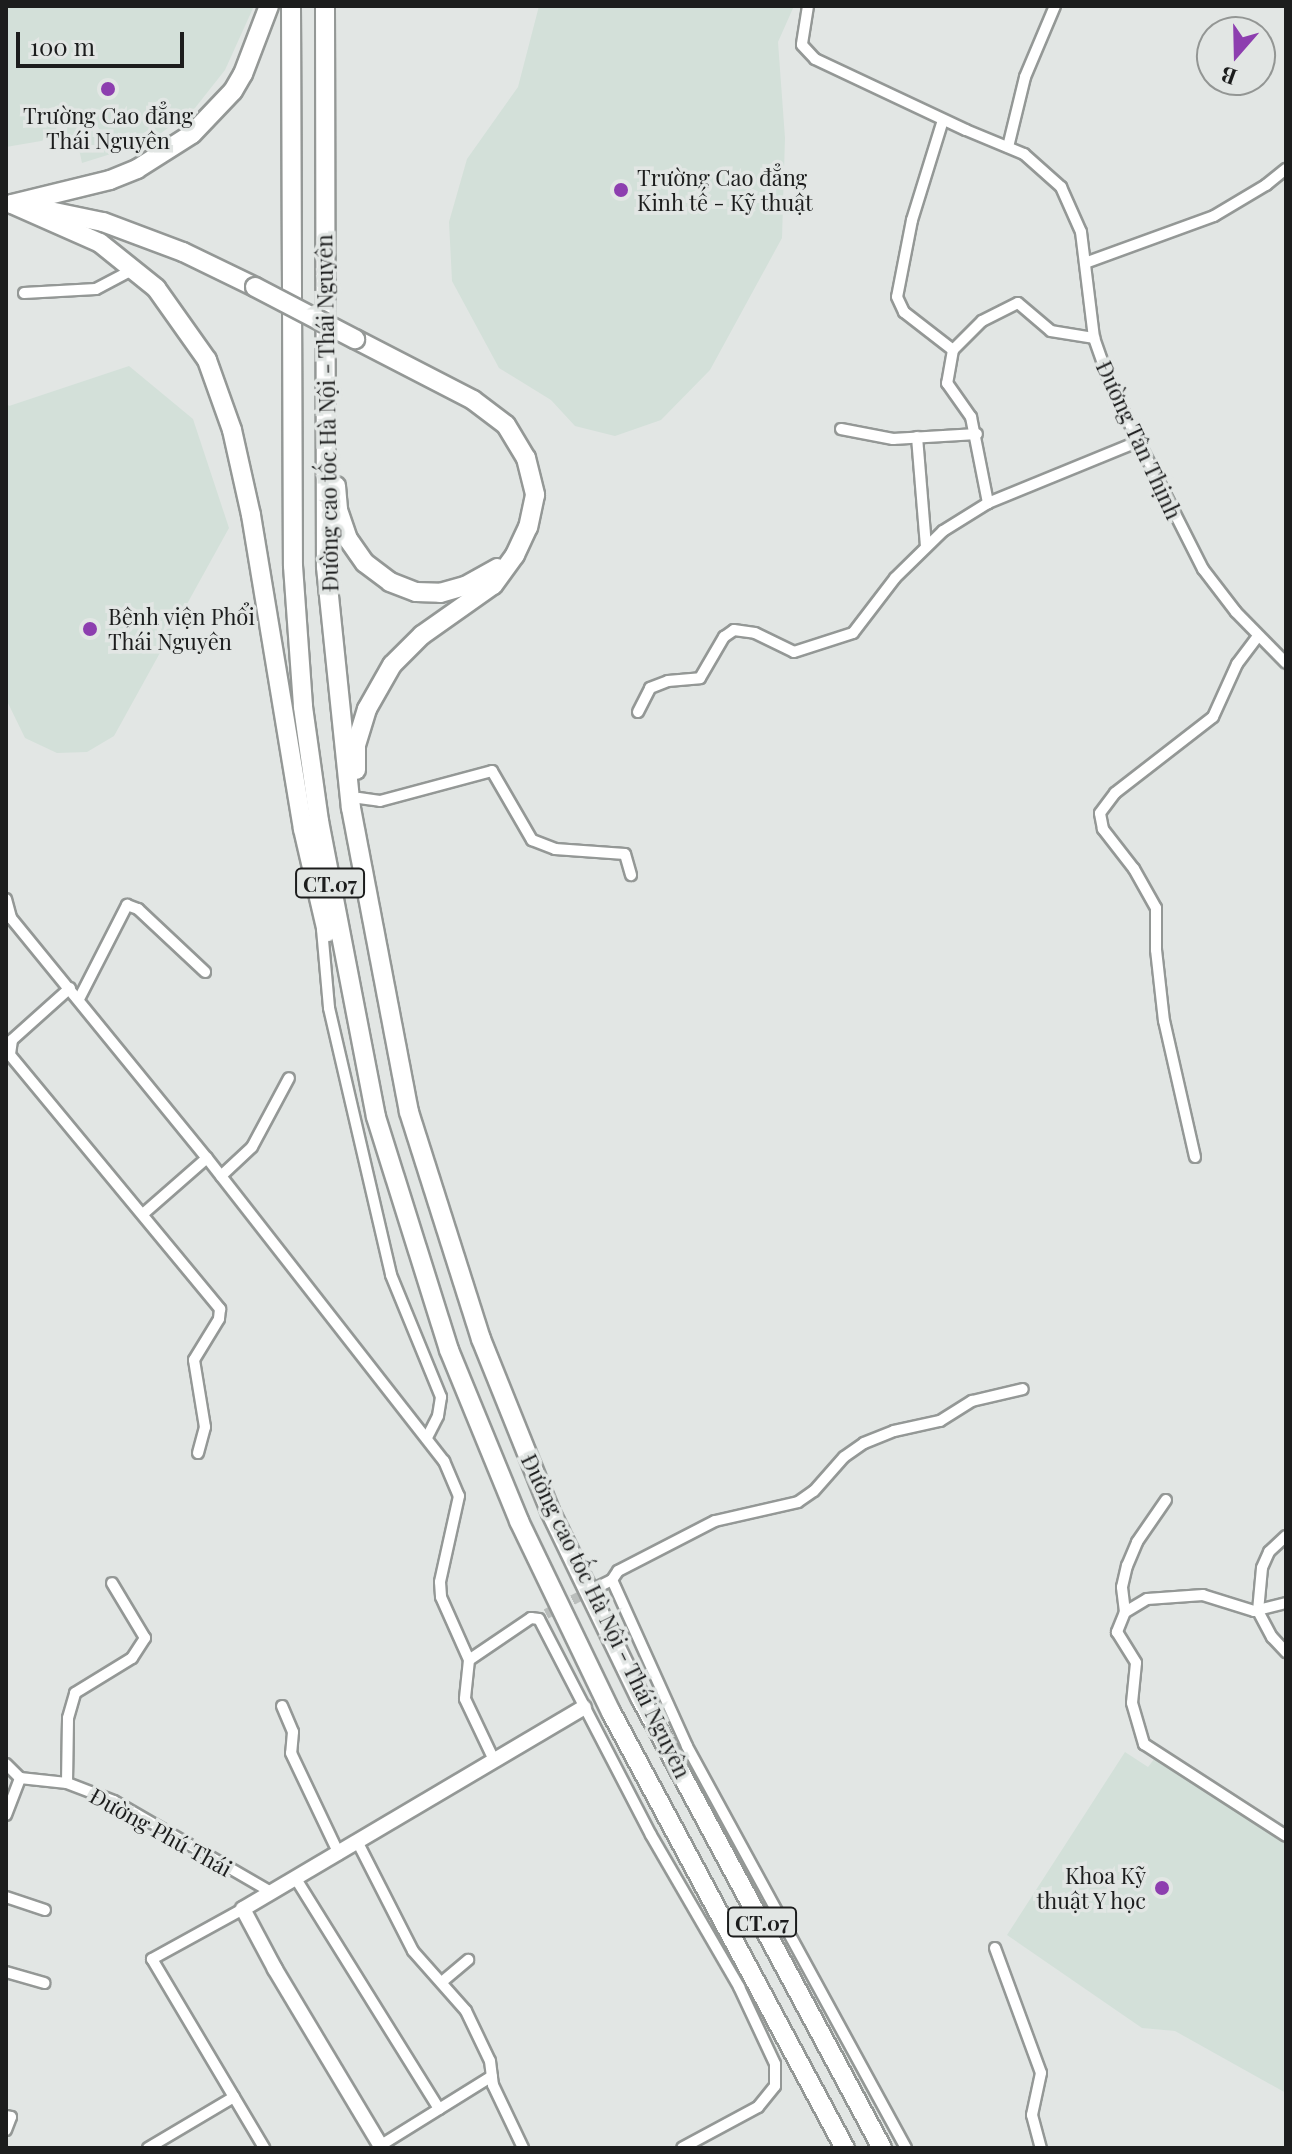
<!DOCTYPE html>
<html>
<head>
<meta charset="utf-8">
<style>
  body { margin:0 }
  #map { position:relative; width:1292px; height:2154px; overflow:hidden; background:#e2e6e4; font-family:"Playfair Display",serif }
  div>[style] { position:absolute }
  [style*='--x'] { left:calc(var(--x)*1px); top:calc(var(--y)*1px); width:calc(var(--w)*1px); rotate:calc(var(--a)*1deg) }
  .built>* { inset:0; background:#d3e0d9 }
  .street-tunnel>* { height:10px; margin-top:-5px; transform-origin:0; background:repeating-linear-gradient(90deg,#babebc 0 10px,transparent 0 15px) }
  .roads { filter:drop-shadow(2px 0 #949896) drop-shadow(-2px 0 #949896) drop-shadow(0 2px #949896) drop-shadow(0 -2px #949896) }
  .street>* { height:10px; margin:-5px; padding:0 5px; transform-origin:5px; border-radius:5px; background:#fff }
  .secondary>* { height:14px; margin:-7px; padding:0 7px; transform-origin:7px; border-radius:7px; background:#fff }
  .highway>* { height:18px; margin:-9px; padding:0 9px; transform-origin:9px; border-radius:9px; background:#fff }
  .bridges { filter:drop-shadow(2px 0 #949896) drop-shadow(-2px 0 #949896) drop-shadow(0 2px #949896) drop-shadow(0 -2px #949896) }
  .highway-bridge>* { height:18px; margin:-9px; padding:0 9px; transform-origin:9px; border-radius:9px; background:#fff }
  .dots>* { width:22px; height:22px; translate:-50% -50%; box-sizing:border-box; border:4px solid #e2e6e4; border-radius:50% }
  span { translate:-50% -50%; white-space:nowrap; text-align:center; line-height:1.15; -webkit-text-stroke:7px #e2e6e4; paint-order:stroke }
  .shield-label span { padding:2px 6px; background:#e2e6e4; border:2px solid; border-radius:6px; -webkit-text-stroke-width:0 }
  .shield-label { font-size:20px; color:#1c1d1d; font-weight:700 }
  .poi-label { font-size:22px; color:#1c1d1d }
  .left { translate:0 -50%; text-align:left }
  .right { translate:-100% -50%; text-align:right }
  .street-label { font-size:22px; color:#1c1d1d }
  .frame { position:absolute; inset:0; border:8px solid #1c1d1d; pointer-events:none }
  .north { position:absolute; left:1196px; top:16px; width:80px; height:80px; box-sizing:border-box; background:#e2e6e4; border:2px solid #939694; border-radius:50%; rotate:200deg; font-size:22px; font-weight:700; line-height:32px; text-align:center; color:#1c1d1d }
  .north::after { content:''; display:block; margin:auto; width:28px; height:36px; background:#8d3eaf; clip-path:polygon(50% 0,100% 100%,50% 72%,0 100%) }
  .scale { position:absolute; left:16px; top:32px; width:168px; height:36px; box-sizing:border-box; border:4px solid #1c1d1d; border-top:0; padding-left:10px; font-size:24px; line-height:28px; white-space:nowrap; color:#1c1d1d; -webkit-text-stroke:6px #e2e6e4; paint-order:stroke }
</style>
</head>
<body>
<div id="map">
  <div class="built">
    <div style="clip-path:polygon(6px 6px,254px 6px,225px 70px,195px 108px,149px 142px,82px 163px,76px 135px,6px 147px)"></div>
    <div style="clip-path:polygon(539px 6px,794px 6px,778px 42px,785px 138px,782px 238px,710px 370px,661px 420px,615px 436px,575px 426px,551px 400px,499px 368px,452px 281px,449px 222px,467px 159px,518px 87px)"></div>
    <div style="clip-path:polygon(129px 366px,193px 419px,229px 528px,114px 736px,87px 752px,57px 753px,25px 738px,6px 699px,6px 402px,9px 406px)"></div>
    <div style="clip-path:polygon(1125px 1752px,1148px 1767px,1155px 1758px,1286px 1841px,1286px 2093px,1175px 2031px,1142px 2028px,1007px 1935px)"></div>
  </div>
  <div class="street-tunnel">
    <div style="--x:546;--y:1614;--w:52;--a:-27.6"></div>
  </div>
  <div class="roads">
    <div class="street">
      <div style="--x:808;--y:6;--w:39;--a:99"></div>
      <div style="--x:802;--y:45;--w:19;--a:47"></div>
      <div style="--x:815;--y:59;--w:167;--a:25.2"></div>
      <div style="--x:966;--y:130;--w:63;--a:22.5"></div>
      <div style="--x:1024;--y:154;--w:50;--a:41.7"></div>
      <div style="--x:1061;--y:187;--w:49;--a:66"></div>
      <div style="--x:1081;--y:232;--w:107;--a:83"></div>
      <div style="--x:1094;--y:338;--w:54;--a:70.6"></div>
      <div style="--x:1112;--y:389;--w:202;--a:63.2"></div>
      <div style="--x:1203;--y:569;--w:54;--a:52.5"></div>
      <div style="--x:1236;--y:612;--w:71;--a:45.6"></div>
      <div style="--x:943;--y:120;--w:105;--a:107.2"></div>
      <div style="--x:912;--y:220;--w:78;--a:101"></div>
      <div style="--x:897;--y:297;--w:17;--a:65"></div>
      <div style="--x:904;--y:312;--w:62;--a:37.8"></div>
      <div style="--x:953;--y:350;--w:34;--a:100"></div>
      <div style="--x:947;--y:383;--w:42;--a:54.8"></div>
      <div style="--x:971;--y:417;--w:88;--a:78.8"></div>
      <div style="--x:1008;--y:147;--w:72;--a:-76.3"></div>
      <div style="--x:1025;--y:77;--w:77;--a:-67.1"></div>
      <div style="--x:1085;--y:263;--w:137;--a:-20"></div>
      <div style="--x:1214;--y:216;--w:61;--a:-30.8"></div>
      <div style="--x:1266;--y:185;--w:26;--a:-39"></div>
      <div style="--x:24;--y:293;--w:72;--a:-3.2"></div>
      <div style="--x:96;--y:289;--w:41;--a:-27.8"></div>
      <div style="--x:953;--y:350;--w:41;--a:-45"></div>
      <div style="--x:982;--y:321;--w:40;--a:-26.6"></div>
      <div style="--x:1018;--y:303;--w:43;--a:40.3"></div>
      <div style="--x:1051;--y:331;--w:44;--a:9.2"></div>
      <div style="--x:841;--y:429;--w:53;--a:10.9"></div>
      <div style="--x:893;--y:439;--w:84;--a:-3.4"></div>
      <div style="--x:917;--y:437;--w:109;--a:85.3"></div>
      <div style="--x:638;--y:712;--w:27;--a:-63"></div>
      <div style="--x:650;--y:688;--w:19;--a:-21"></div>
      <div style="--x:668;--y:681;--w:32;--a:-5"></div>
      <div style="--x:700;--y:678;--w:48;--a:-59.7"></div>
      <div style="--x:724;--y:637;--w:12;--a:-35"></div>
      <div style="--x:734;--y:630;--w:21;--a:8"></div>
      <div style="--x:755;--y:633;--w:43;--a:26"></div>
      <div style="--x:794;--y:652;--w:62;--a:-17.9"></div>
      <div style="--x:853;--y:633;--w:69;--a:-52.6"></div>
      <div style="--x:895;--y:578;--w:67;--a:-44.4"></div>
      <div style="--x:943;--y:531;--w:53;--a:-31.9"></div>
      <div style="--x:988;--y:503;--w:163;--a:-22.3"></div>
      <div style="--x:359;--y:798;--w:21;--a:8"></div>
      <div style="--x:380;--y:801;--w:116;--a:-15"></div>
      <div style="--x:492;--y:771;--w:80;--a:59.9"></div>
      <div style="--x:532;--y:840;--w:25;--a:21"></div>
      <div style="--x:555;--y:849;--w:70;--a:4.1"></div>
      <div style="--x:625;--y:854;--w:22;--a:74"></div>
      <div style="--x:6;--y:899;--w:20;--a:75"></div>
      <div style="--x:11;--y:918;--w:310;--a:50.8"></div>
      <div style="--x:207;--y:1158;--w:385;--a:52"></div>
      <div style="--x:444;--y:1461;--w:38;--a:67"></div>
      <div style="--x:459;--y:1496;--w:88;--a:102.5"></div>
      <div style="--x:440;--y:1582;--w:15;--a:86"></div>
      <div style="--x:441;--y:1597;--w:69;--a:66"></div>
      <div style="--x:469;--y:1660;--w:39;--a:96"></div>
      <div style="--x:465;--y:1699;--w:68;--a:64.6"></div>
      <div style="--x:322;--y:929;--w:79;--a:84.9"></div>
      <div style="--x:329;--y:1008;--w:274;--a:76.9"></div>
      <div style="--x:391;--y:1275;--w:132;--a:67.7"></div>
      <div style="--x:441;--y:1397;--w:19;--a:99"></div>
      <div style="--x:438;--y:1416;--w:25;--a:117"></div>
      <div style="--x:70;--y:988;--w:78;--a:138.1"></div>
      <div style="--x:12;--y:1040;--w:15;--a:98"></div>
      <div style="--x:10;--y:1055;--w:330;--a:50.4"></div>
      <div style="--x:220;--y:1309;--w:10;--a:96"></div>
      <div style="--x:219;--y:1319;--w:48;--a:121.4"></div>
      <div style="--x:194;--y:1360;--w:68;--a:80.7"></div>
      <div style="--x:205;--y:1427;--w:27;--a:105"></div>
      <div style="--x:79;--y:999;--w:106;--a:-62.9"></div>
      <div style="--x:127;--y:905;--w:12;--a:20"></div>
      <div style="--x:138;--y:909;--w:92;--a:43.2"></div>
      <div style="--x:1195;--y:1157;--w:139;--a:-102.8"></div>
      <div style="--x:1164;--y:1021;--w:71;--a:-96.4"></div>
      <div style="--x:1156;--y:950;--w:42;--a:-90"></div>
      <div style="--x:1156;--y:908;--w:45;--a:-119.4"></div>
      <div style="--x:1134;--y:869;--w:51;--a:-127.8"></div>
      <div style="--x:1103;--y:829;--w:16;--a:-101"></div>
      <div style="--x:1100;--y:813;--w:25;--a:-53"></div>
      <div style="--x:1115;--y:793;--w:124;--a:-37.8"></div>
      <div style="--x:1213;--y:717;--w:58;--a:-65.6"></div>
      <div style="--x:1237;--y:664;--w:35;--a:-53"></div>
      <div style="--x:221;--y:1176;--w:42;--a:-43.1"></div>
      <div style="--x:252;--y:1147;--w:78;--a:-61.8"></div>
      <div style="--x:143;--y:1214;--w:85;--a:-41.2"></div>
      <div style="--x:1286;--y:1536;--w:23;--a:137"></div>
      <div style="--x:1269;--y:1552;--w:17;--a:114"></div>
      <div style="--x:1262;--y:1568;--w:43;--a:95.3"></div>
      <div style="--x:1258;--y:1611;--w:30;--a:62"></div>
      <div style="--x:1272;--y:1637;--w:21;--a:47"></div>
      <div style="--x:600;--y:1586;--w:13;--a:-27"></div>
      <div style="--x:1286;--y:1603;--w:33;--a:166"></div>
      <div style="--x:1254;--y:1611;--w:53;--a:-162.6"></div>
      <div style="--x:1203;--y:1595;--w:56;--a:175.9"></div>
      <div style="--x:1147;--y:1599;--w:26;--a:149"></div>
      <div style="--x:1125;--y:1612;--w:22;--a:112"></div>
      <div style="--x:1117;--y:1632;--w:36;--a:58"></div>
      <div style="--x:1136;--y:1663;--w:40;--a:95.7"></div>
      <div style="--x:1132;--y:1703;--w:43;--a:73.7"></div>
      <div style="--x:1144;--y:1744;--w:169;--a:32.9"></div>
      <div style="--x:1125;--y:1612;--w:25;--a:-97"></div>
      <div style="--x:1122;--y:1587;--w:22;--a:-77"></div>
      <div style="--x:1127;--y:1566;--w:26;--a:-67"></div>
      <div style="--x:1137;--y:1542;--w:51;--a:-55.4"></div>
      <div style="--x:469;--y:1660;--w:75;--a:-34.1"></div>
      <div style="--x:531;--y:1618;--w:8;--a:7"></div>
      <div style="--x:539;--y:1619;--w:243;--a:62.6"></div>
      <div style="--x:651;--y:1835;--w:176;--a:59.9"></div>
      <div style="--x:739;--y:1987;--w:85;--a:64.9"></div>
      <div style="--x:775;--y:2064;--w:22;--a:90"></div>
      <div style="--x:775;--y:2086;--w:27;--a:129"></div>
      <div style="--x:758;--y:2107;--w:86;--a:151.7"></div>
      <div style="--x:282;--y:1706;--w:28;--a:67"></div>
      <div style="--x:293;--y:1732;--w:21;--a:95"></div>
      <div style="--x:291;--y:1753;--w:112;--a:64.6"></div>
      <div style="--x:6;--y:1764;--w:20;--a:45"></div>
      <div style="--x:20;--y:1778;--w:47;--a:6.1"></div>
      <div style="--x:67;--y:1783;--w:50;--a:21"></div>
      <div style="--x:114;--y:1801;--w:181;--a:30.1"></div>
      <div style="--x:67;--y:1783;--w:65;--a:-89.1"></div>
      <div style="--x:68;--y:1718;--w:26;--a:-74"></div>
      <div style="--x:75;--y:1693;--w:67;--a:-31.6"></div>
      <div style="--x:132;--y:1658;--w:24;--a:-57"></div>
      <div style="--x:145;--y:1638;--w:64;--a:-121"></div>
      <div style="--x:6;--y:1815;--w:40;--a:-69"></div>
      <div style="--x:358;--y:1843;--w:121;--a:63"></div>
      <div style="--x:413;--y:1951;--w:80;--a:48.5"></div>
      <div style="--x:466;--y:2011;--w:55;--a:64.4"></div>
      <div style="--x:490;--y:2061;--w:24;--a:83"></div>
      <div style="--x:493;--y:2085;--w:70;--a:64.5"></div>
      <div style="--x:296;--y:1879;--w:271;--a:58.1"></div>
      <div style="--x:6;--y:1897;--w:41;--a:18.4"></div>
      <div style="--x:243;--y:1909;--w:104;--a:151.2"></div>
      <div style="--x:152;--y:1959;--w:220;--a:59.3"></div>
      <div style="--x:995;--y:1948;--w:133;--a:69.8"></div>
      <div style="--x:1041;--y:2073;--w:43;--a:102.1"></div>
      <div style="--x:1032;--y:2115;--w:34;--a:75"></div>
      <div style="--x:6;--y:1972;--w:40;--a:16"></div>
      <div style="--x:443;--y:1981;--w:33;--a:-40"></div>
      <div style="--x:6;--y:2116;--w:5;--a:11"></div>
      <div style="--x:11;--y:2117;--w:14;--a:111"></div>
      <div style="--x:378;--y:2147;--w:134;--a:-31.9"></div>
      <div style="--x:148;--y:2148;--w:100;--a:-30.7"></div>
      <div style="--x:906;--y:2148;--w:458;--a:-118.6"></div>
      <div style="--x:687;--y:1746;--w:182;--a:-114.3"></div>
      <div style="--x:612;--y:1580;--w:11;--a:-56"></div>
      <div style="--x:618;--y:1571;--w:109;--a:-27.3"></div>
      <div style="--x:715;--y:1521;--w:85;--a:-12.9"></div>
      <div style="--x:798;--y:1502;--w:19;--a:-35"></div>
      <div style="--x:814;--y:1491;--w:45;--a:-48.6"></div>
      <div style="--x:844;--y:1457;--w:24;--a:-35"></div>
      <div style="--x:864;--y:1443;--w:32;--a:-22"></div>
      <div style="--x:894;--y:1431;--w:47;--a:-12.3"></div>
      <div style="--x:940;--y:1421;--w:38;--a:-32"></div>
      <div style="--x:972;--y:1401;--w:52;--a:-13.2"></div>
    </div>
    <div class="secondary">
      <div style="--x:382;--y:2148;--w:209;--a:-120.9"></div>
      <div style="--x:275;--y:1969;--w:68;--a:-118.1"></div>
      <div style="--x:243;--y:1909;--w:396;--a:-30.6"></div>
    </div>
    <div class="highway">
      <div style="--x:291;--y:6;--w:560;--a:89.8"></div>
      <div style="--x:293;--y:566;--w:141;--a:85.9"></div>
      <div style="--x:303;--y:707;--w:115;--a:82"></div>
      <div style="--x:319;--y:821;--w:301;--a:79.1"></div>
      <div style="--x:376;--y:1117;--w:244;--a:72.6"></div>
      <div style="--x:449;--y:1350;--w:185;--a:67.7"></div>
      <div style="--x:519;--y:1521;--w:212;--a:64.3"></div>
      <div style="--x:611;--y:1712;--w:495;--a:61.8"></div>
      <div style="--x:325;--y:6;--w:561;--a:89.9"></div>
      <div style="--x:326;--y:567;--w:242;--a:84.1"></div>
      <div style="--x:351;--y:808;--w:309;--a:79.2"></div>
      <div style="--x:409;--y:1112;--w:238;--a:72.4"></div>
      <div style="--x:481;--y:1339;--w:185;--a:68.1"></div>
      <div style="--x:550;--y:1511;--w:207;--a:64.2"></div>
      <div style="--x:640;--y:1697;--w:512;--a:61.78"></div>
      <div style="--x:12;--y:204;--w:96;--a:23.9"></div>
      <div style="--x:100;--y:243;--w:72;--a:38.8"></div>
      <div style="--x:156;--y:288;--w:88;--a:54.7"></div>
      <div style="--x:207;--y:360;--w:74;--a:70.3"></div>
      <div style="--x:232;--y:430;--w:87;--a:77.4"></div>
      <div style="--x:251;--y:515;--w:318;--a:80.6"></div>
      <div style="--x:303;--y:829;--w:106;--a:76.9"></div>
      <div style="--x:12;--y:204;--w:101;--a:-13.8"></div>
      <div style="--x:110;--y:180;--w:29;--a:-22"></div>
      <div style="--x:137;--y:169;--w:65;--a:-32.5"></div>
      <div style="--x:192;--y:134;--w:59;--a:-46.4"></div>
      <div style="--x:233;--y:91;--w:20;--a:-60"></div>
      <div style="--x:243;--y:74;--w:73;--a:-69.1"></div>
      <div style="--x:45;--y:210;--w:59;--a:11.7"></div>
      <div style="--x:103;--y:222;--w:85;--a:20.6"></div>
      <div style="--x:183;--y:252;--w:80;--a:25.9"></div>
      <div style="--x:355;--y:339;--w:133;--a:27.3"></div>
      <div style="--x:473;--y:400;--w:41;--a:37.1"></div>
      <div style="--x:506;--y:425;--w:39;--a:59"></div>
      <div style="--x:526;--y:458;--w:38;--a:76"></div>
      <div style="--x:535;--y:495;--w:33;--a:102"></div>
      <div style="--x:528;--y:527;--w:31;--a:115"></div>
      <div style="--x:515;--y:555;--w:37;--a:126"></div>
      <div style="--x:493;--y:585;--w:87;--a:144.8"></div>
      <div style="--x:422;--y:635;--w:42;--a:135"></div>
      <div style="--x:392;--y:665;--w:51;--a:119.6"></div>
      <div style="--x:367;--y:709;--w:39;--a:107"></div>
      <div style="--x:356;--y:746;--w:24;--a:90"></div>
      <div style="--x:336;--y:486;--w:24;--a:85"></div>
      <div style="--x:338;--y:510;--w:31;--a:71"></div>
      <div style="--x:348;--y:539;--w:29;--a:55"></div>
      <div style="--x:365;--y:563;--w:31;--a:37"></div>
      <div style="--x:390;--y:582;--w:28;--a:21"></div>
      <div style="--x:416;--y:592;--w:24;--a:2"></div>
      <div style="--x:440;--y:593;--w:26;--a:-16"></div>
      <div style="--x:465;--y:586;--w:37;--a:-29"></div>
    </div>
  </div>
  <div class="bridges">
    <div class="highway-bridge">
      <div style="--x:255;--y:287;--w:113;--a:27.5"></div>
    </div>
  </div>
  <div class="dots">
    <div style="left:108px;top:89px;background:#8d3eaf"></div>
    <div style="left:621px;top:190px;background:#8d3eaf"></div>
    <div style="left:90px;top:629px;background:#8d3eaf"></div>
    <div style="left:1162px;top:1888px;background:#8d3eaf"></div>
  </div>
  <div class="shield-label">
    <span style="left:330px;top:883px">CT.07</span>
    <span style="left:762px;top:1922px">CT.07</span>
  </div>
  <div class="poi-label">
    <span style="left:108px;top:128px">Trường Cao đẳng<br>Thái Nguyên</span>
    <span class="left" style="left:637px;top:190px">Trường Cao đẳng<br>Kinh tế - Kỹ thuật</span>
    <span class="left" style="left:108px;top:629px">Bệnh viện Phổi<br>Thái Nguyên</span>
    <span class="right" style="left:1146px;top:1888px">Khoa Kỹ<br>thuật Y học</span>
  </div>
  <div class="street-label">
    <span style="left:327px;top:413px;rotate:-91deg">Đường cao tốc Hà Nội - Thái Nguyên</span>
    <span style="left:1139px;top:440px;rotate:65deg">Đường Tân Thịnh</span>
    <span style="left:606px;top:1616px;rotate:64deg">Đường cao tốc Hà Nội - Thái Nguyên</span>
    <span style="left:161px;top:1832px;rotate:29deg">Đường Phú Thái</span>
  </div>
  <div class="frame"></div>
  <div class="north">B</div>
  <div class="scale">100 m</div>
</div>
</body>
</html>
